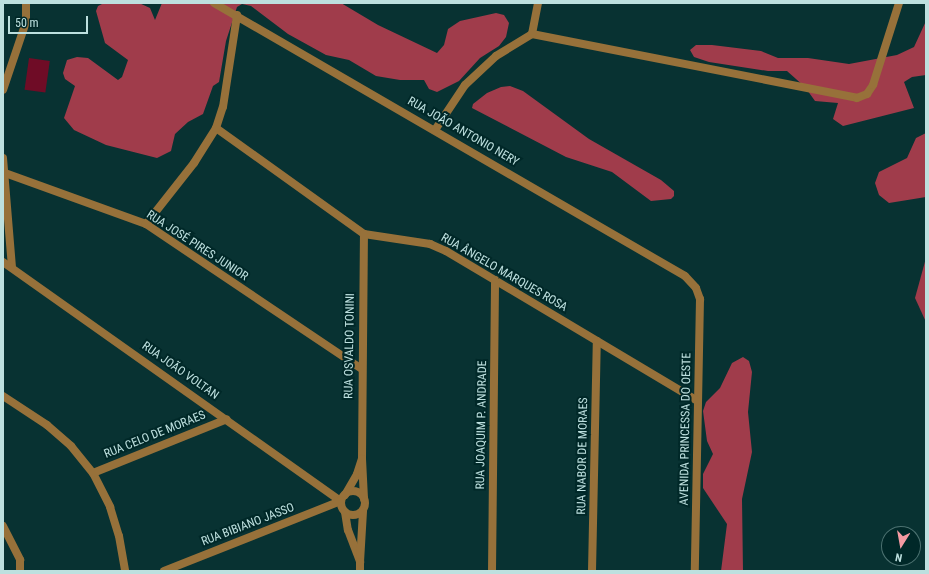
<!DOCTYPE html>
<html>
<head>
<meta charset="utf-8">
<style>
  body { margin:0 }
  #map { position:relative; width:929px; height:574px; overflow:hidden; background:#083232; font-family:"Roboto Condensed",sans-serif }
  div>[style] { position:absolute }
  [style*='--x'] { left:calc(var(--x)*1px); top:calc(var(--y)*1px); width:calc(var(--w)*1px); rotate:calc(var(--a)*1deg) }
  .green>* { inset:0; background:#6f0c26; transform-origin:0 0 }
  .forest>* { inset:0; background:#a03c4b }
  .minor>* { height:8px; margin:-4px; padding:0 4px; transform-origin:4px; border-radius:4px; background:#97713a }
  .minor>.ring { margin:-4px; padding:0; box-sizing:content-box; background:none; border:8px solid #97713a; border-radius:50% }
  span { translate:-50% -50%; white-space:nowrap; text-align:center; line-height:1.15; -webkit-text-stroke:4px #002828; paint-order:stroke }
  .street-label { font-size:12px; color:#bde0df }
  .frame { position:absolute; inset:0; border:4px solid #bde0df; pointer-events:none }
  .north { position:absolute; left:881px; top:526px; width:40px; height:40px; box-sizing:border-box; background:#002828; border:1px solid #4c7271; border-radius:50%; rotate:191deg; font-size:11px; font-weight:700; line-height:16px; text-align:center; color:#bde0df }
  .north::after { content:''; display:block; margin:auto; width:14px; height:18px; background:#f49aa2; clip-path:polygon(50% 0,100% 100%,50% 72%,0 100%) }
  .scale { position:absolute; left:8px; top:16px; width:80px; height:18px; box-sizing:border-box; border:2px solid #bde0df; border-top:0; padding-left:5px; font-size:12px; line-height:14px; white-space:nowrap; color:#bde0df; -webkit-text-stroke:3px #002828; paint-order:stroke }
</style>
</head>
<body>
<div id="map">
  <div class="green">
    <div style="left:29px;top:58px;width:21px;height:32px;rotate:8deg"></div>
  </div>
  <div class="forest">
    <div style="clip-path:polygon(104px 3px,139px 3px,150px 8px,155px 20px,162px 3px,341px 3px,378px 25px,437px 53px,444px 45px,448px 29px,460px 21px,496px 13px,504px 15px,509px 23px,506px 37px,499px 46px,480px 58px,459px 81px,437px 92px,429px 89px,424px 80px,400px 80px,376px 76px,349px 60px,326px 55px,288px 34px,251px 6px,242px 4px,237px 7px,226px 41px,219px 82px,213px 86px,203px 114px,188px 122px,175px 134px,171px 151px,157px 158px,106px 145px,74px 130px,64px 118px,75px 86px,65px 79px,63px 73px,67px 60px,77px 57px,88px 58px,118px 80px,122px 77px,128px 60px,105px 43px,96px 11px,98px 6px)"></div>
    <div style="clip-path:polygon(926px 21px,926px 75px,912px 77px,904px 82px,914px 108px,843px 126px,833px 119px,838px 103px,815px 101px,805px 87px,787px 71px,768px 71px,709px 62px,694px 57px,690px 50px,696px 45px,712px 45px,761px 51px,778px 58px,808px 58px,849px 64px,897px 55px,914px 47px)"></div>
    <div style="clip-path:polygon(510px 86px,523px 91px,589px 139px,661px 180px,674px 191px,674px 196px,671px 199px,651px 201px,612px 172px,566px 157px,472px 108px,473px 104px,487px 93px,501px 87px)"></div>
    <div style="clip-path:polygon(926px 133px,926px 197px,889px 203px,879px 195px,875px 183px,879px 172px,907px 158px,916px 138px)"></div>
    <div style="clip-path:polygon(926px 258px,926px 322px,915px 298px)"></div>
    <div style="clip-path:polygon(743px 357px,749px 361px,752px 372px,748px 412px,752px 452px,742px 499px,743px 571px,721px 571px,727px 524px,703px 488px,703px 474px,713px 454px,707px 441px,703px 411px,706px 402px,720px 388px,732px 363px)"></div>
  </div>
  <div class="minor">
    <div style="--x:214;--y:3;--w:544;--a:30.1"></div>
    <div style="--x:685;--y:276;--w:16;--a:47"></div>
    <div style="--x:696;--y:288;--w:12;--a:70"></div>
    <div style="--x:700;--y:299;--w:272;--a:91.1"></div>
    <div style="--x:532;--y:34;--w:331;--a:11.1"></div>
    <div style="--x:857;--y:98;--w:11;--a:-22"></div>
    <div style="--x:867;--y:94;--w:11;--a:-56"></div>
    <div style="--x:873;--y:85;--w:86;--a:-72.4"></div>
    <div style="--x:3;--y:90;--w:72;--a:-71.3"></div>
    <div style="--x:26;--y:22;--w:19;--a:-90"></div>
    <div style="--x:216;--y:128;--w:182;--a:35.6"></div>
    <div style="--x:364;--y:234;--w:67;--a:8.6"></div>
    <div style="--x:430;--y:244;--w:17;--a:24"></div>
    <div style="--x:446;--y:251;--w:293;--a:30.8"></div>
    <div style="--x:435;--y:130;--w:54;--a:-56.3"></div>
    <div style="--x:465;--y:85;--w:42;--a:-43.1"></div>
    <div style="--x:496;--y:56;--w:42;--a:-31.4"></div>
    <div style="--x:532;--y:34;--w:32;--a:-79"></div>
    <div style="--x:3;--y:158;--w:109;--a:85.3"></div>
    <div style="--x:5;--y:173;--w:150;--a:19.9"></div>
    <div style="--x:146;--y:224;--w:260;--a:33.9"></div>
    <div style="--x:146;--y:224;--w:78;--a:-51.8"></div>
    <div style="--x:194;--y:163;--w:41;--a:-57.8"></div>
    <div style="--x:216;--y:128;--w:22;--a:-72"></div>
    <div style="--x:223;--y:107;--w:93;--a:-81.3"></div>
    <div style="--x:3;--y:262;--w:414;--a:35.3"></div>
    <div style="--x:3;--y:396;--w:53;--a:33.4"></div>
    <div style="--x:47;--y:425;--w:32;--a:41"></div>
    <div style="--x:71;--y:446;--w:35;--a:51"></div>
    <div style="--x:93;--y:473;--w:38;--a:63"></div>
    <div style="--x:110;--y:507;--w:30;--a:73"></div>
    <div style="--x:119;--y:536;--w:36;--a:80"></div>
    <div style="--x:362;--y:459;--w:225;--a:-89.5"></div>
    <div style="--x:93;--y:473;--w:144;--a:-21.9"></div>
    <div class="ring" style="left:341px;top:491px;width:16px;height:16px"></div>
    <div style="--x:345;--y:495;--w:24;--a:-60"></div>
    <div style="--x:357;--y:474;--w:16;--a:-72"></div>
    <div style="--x:362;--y:459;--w:40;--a:87.1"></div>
    <div style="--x:345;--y:512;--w:18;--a:81"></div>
    <div style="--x:348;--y:530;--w:34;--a:69"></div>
    <div style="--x:360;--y:562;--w:51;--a:-86.6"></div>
    <div style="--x:3;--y:526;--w:38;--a:63"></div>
    <div style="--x:20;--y:560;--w:11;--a:90"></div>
    <div style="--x:164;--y:571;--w:190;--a:-21.6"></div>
    <div style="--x:360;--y:571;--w:9;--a:-90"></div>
    <div style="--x:492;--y:571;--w:291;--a:-89.4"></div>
    <div style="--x:592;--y:571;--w:230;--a:-88.8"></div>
  </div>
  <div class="street-label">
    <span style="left:463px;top:132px;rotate:30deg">RUA JOÃO ANTONIO NERY</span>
    <span style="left:197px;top:246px;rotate:33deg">RUA JOSÉ PIRES JUNIOR</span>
    <span style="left:504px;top:273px;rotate:30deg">RUA ÂNGELO MARQUES ROSA</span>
    <span style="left:350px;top:346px;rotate:-89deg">RUA OSVALDO TONINI</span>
    <span style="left:180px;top:371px;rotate:35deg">RUA JOÃO VOLTAN</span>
    <span style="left:482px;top:425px;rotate:-89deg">RUA JOAQUIM P. ANDRADE</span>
    <span style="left:686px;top:429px;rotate:-89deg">AVENIDA PRINCESSA DO OESTE</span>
    <span style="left:155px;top:435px;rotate:-22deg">RUA CELO DE MORAES</span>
    <span style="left:583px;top:456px;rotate:-89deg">RUA NABOR DE MORAES</span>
    <span style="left:248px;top:525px;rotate:-21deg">RUA BIBIANO JASSO</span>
  </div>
  <div class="frame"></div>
  <div class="north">N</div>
  <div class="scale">50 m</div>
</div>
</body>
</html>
